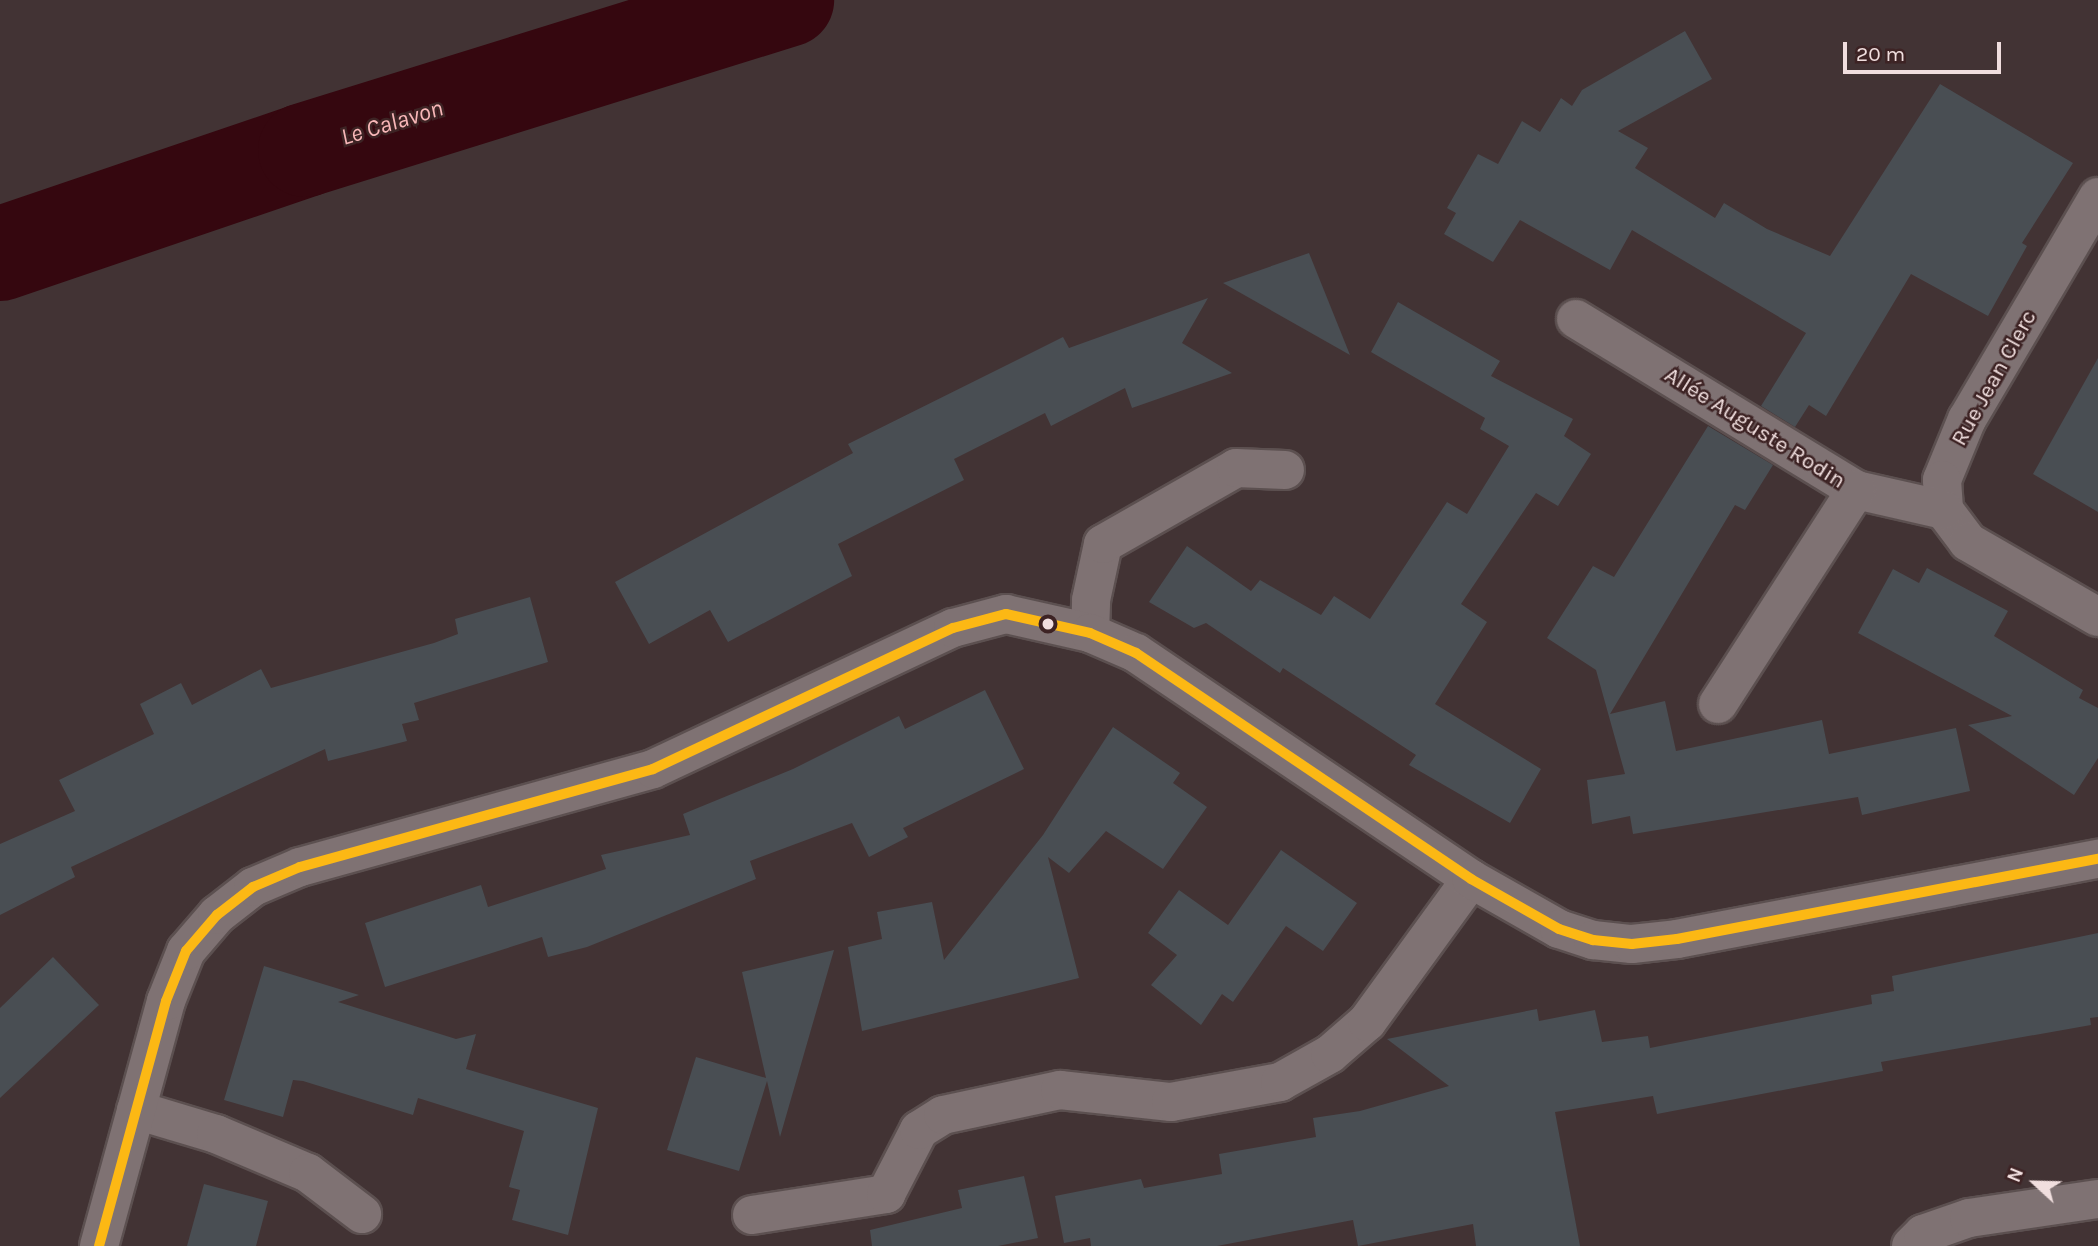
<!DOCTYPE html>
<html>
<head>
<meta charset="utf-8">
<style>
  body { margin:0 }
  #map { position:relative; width:2098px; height:1246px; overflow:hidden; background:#423334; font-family:Karla,sans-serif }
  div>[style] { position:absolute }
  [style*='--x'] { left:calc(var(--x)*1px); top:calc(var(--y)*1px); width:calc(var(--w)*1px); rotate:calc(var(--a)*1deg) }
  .river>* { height:94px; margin:-47px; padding:0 47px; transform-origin:47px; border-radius:47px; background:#35070f }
  .building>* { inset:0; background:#494e53 }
  .roads { filter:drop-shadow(2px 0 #5c5050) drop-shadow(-2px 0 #5c5050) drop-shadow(0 2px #5c5050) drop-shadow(0 -2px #5c5050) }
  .street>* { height:38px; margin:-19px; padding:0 19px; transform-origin:19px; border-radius:19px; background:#7f7273 }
  .bus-1>* { height:10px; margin:-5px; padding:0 5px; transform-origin:5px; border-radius:5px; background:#fcb814 }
  .dots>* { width:19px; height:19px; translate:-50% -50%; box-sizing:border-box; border:4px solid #3d2324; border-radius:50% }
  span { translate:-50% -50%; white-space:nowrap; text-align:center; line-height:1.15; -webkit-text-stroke:5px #3d2324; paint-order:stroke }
  .street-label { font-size:23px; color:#f0dede }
  .water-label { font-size:24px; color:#f8b7b8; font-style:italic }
  .north { position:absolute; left:2000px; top:1148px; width:70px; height:70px; -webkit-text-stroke:5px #3d2324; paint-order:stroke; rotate:292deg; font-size:19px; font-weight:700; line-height:28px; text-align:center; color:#f0dede }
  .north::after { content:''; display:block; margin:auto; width:24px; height:32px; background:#f0dede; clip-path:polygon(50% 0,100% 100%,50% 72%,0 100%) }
  .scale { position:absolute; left:1843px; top:42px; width:158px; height:32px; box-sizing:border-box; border:4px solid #f0dede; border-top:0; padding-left:9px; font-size:21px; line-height:24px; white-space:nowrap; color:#f0dede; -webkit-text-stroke:5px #3d2324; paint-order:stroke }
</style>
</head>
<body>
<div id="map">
  <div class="river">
    <div style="--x:0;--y:254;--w:322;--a:-18.8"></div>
    <div style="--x:305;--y:150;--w:505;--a:-17.29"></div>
  </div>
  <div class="building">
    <div style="clip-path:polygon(1685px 31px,1712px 79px,1618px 131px,1648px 148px,1635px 168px,1715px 218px,1724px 203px,1767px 229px,1830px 256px,1940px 84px,2073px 163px,2022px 243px,2027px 246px,1988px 316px,1911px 274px,1826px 416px,1809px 405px,1795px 427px,1761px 406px,1806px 333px,1632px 230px,1610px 270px,1520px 220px,1493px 262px,1444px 234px,1456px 213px,1447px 208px,1478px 154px,1498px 164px,1522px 121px,1540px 132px,1561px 98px,1572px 106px,1582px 90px)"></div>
    <div style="clip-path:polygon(1309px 253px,1350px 355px,1223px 283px)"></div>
    <div style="clip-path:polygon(1208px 298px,1182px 343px,1232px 373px,1132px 408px,1125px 388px,1051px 426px,1045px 413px,954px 459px,964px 480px,838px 544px,852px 576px,728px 642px,710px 610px,649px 644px,615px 582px,853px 453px,848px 444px,1063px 337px,1069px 348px)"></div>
    <div style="clip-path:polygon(1398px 302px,1500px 361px,1491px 376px,1573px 419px,1564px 436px,1591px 454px,1558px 506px,1536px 493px,1461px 604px,1487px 622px,1435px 704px,1541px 769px,1510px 823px,1409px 765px,1416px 755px,1283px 668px,1280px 673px,1206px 623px,1194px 628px,1149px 602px,1187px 546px,1251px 591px,1260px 580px,1321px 615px,1334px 596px,1370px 619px,1447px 502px,1467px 514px,1509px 446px,1480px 429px,1485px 418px,1371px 352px)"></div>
    <div style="clip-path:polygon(2098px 358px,2098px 512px,2033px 474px)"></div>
    <div style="clip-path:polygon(1708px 426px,1773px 465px,1745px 510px,1735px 505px,1610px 714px,1665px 701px,1676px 751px,1822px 720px,1829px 754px,1956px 728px,1970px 791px,1862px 815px,1858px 797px,1633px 834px,1630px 816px,1592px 824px,1587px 780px,1625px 774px,1596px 670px,1547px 638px,1593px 566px,1614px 577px)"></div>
    <div style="clip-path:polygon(1927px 568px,2008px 611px,1994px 636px,2083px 690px,2079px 698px,2098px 708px,2098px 758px,2074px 795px,1968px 725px,2012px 716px,1858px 633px,1893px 569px,1919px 583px)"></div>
    <div style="clip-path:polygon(530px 597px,548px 662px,414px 703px,419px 720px,402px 724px,407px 741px,328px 761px,325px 749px,71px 867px,75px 877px,0 915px,0 844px,75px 811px,59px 780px,154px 734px,140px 704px,181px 683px,192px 705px,261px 669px,271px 688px,434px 643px,458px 634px,455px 619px)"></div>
    <div style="clip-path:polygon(985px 690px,1024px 769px,903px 828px,908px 837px,869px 857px,852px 823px,750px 861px,756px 879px,587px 947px,548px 957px,542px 937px,385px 987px,365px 923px,481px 885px,488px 907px,606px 869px,601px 855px,690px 835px,683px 814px,793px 769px,899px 716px,905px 729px)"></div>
    <div style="clip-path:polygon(1113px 727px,1180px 773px,1173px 783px,1207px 807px,1163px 869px,1106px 831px,1069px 873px,1048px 857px,1079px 978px,862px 1031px,848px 947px,882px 939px,877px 912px,932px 902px,944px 960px,1043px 835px)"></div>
    <div style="clip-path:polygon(1281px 850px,1357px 903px,1323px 951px,1286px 926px,1233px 1002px,1222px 994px,1201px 1025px,1151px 985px,1177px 955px,1148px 933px,1179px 890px,1228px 925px)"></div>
    <div style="clip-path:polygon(2098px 933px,2098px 1017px,2090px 1018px,2091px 1025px,1881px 1062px,1883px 1071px,1657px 1114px,1653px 1096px,1555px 1112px,1580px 1246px,1476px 1246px,1473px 1224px,1358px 1246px,1353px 1220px,1217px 1246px,1091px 1246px,1090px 1238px,1064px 1243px,1055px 1196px,1141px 1179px,1144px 1188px,1222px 1174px,1219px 1154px,1316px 1137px,1313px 1118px,1360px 1111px,1449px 1086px,1387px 1039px,1537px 1009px,1539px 1021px,1595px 1010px,1602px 1042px,1648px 1036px,1650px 1048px,1872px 1004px,1871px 995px,1894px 991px,1892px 976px)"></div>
    <div style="clip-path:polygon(834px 950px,780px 1137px,767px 1081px,739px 1171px,667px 1150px,696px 1057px,766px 1078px,742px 972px)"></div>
    <div style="clip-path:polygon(53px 957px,99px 1005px,0 1098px,0 1008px)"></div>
    <div style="clip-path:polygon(264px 966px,359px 995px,338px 1002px,456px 1039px,476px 1034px,466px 1069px,598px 1108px,568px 1235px,512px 1220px,520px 1190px,509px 1187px,524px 1131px,418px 1098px,413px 1115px,303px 1081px,293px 1080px,283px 1117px,224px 1100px)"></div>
    <div style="clip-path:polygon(1024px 1176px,1038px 1238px,998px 1246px,872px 1246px,870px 1230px,962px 1208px,958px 1190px)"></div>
    <div style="clip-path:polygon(204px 1184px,268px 1201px,256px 1246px,187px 1246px)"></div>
  </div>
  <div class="roads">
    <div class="street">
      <div style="--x:2098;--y:197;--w:258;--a:120.5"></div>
      <div style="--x:1967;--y:419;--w:66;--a:112.3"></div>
      <div style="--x:1942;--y:480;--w:30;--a:86"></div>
      <div style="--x:1944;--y:510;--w:40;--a:53"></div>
      <div style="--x:1968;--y:542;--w:150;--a:30"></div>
      <div style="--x:1576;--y:319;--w:328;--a:31.4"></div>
      <div style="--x:1856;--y:490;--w:90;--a:12.8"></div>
      <div style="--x:1090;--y:633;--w:33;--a:-88"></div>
      <div style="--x:1091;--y:600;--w:57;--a:-77.9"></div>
      <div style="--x:1103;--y:544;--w:153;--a:-29.7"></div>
      <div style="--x:1236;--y:468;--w:49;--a:2.3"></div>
      <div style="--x:1718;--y:704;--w:255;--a:-57.2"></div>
      <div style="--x:136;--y:1110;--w:84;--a:16.7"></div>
      <div style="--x:216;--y:1134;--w:100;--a:23"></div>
      <div style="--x:308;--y:1173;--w:68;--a:37.2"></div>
      <div style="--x:752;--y:1215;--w:136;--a:-8.9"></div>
      <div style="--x:886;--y:1194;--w:72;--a:-62.7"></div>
      <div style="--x:919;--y:1130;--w:28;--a:-32"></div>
      <div style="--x:943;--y:1115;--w:120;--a:-12.1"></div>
      <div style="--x:1060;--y:1090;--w:112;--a:6.2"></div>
      <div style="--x:1171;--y:1102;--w:111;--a:-10.4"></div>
      <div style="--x:1280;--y:1082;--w:57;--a:-29.2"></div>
      <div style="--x:1330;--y:1054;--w:49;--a:-40.9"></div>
      <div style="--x:1367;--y:1022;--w:177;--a:-54"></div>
      <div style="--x:99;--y:1246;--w:254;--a:-74.7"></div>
      <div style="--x:166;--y:1001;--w:54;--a:-68.2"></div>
      <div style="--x:186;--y:951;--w:48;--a:-49.3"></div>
      <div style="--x:217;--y:915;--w:46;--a:-37.9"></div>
      <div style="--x:253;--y:887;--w:51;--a:-23.1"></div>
      <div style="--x:300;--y:867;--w:366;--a:-15.5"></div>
      <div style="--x:653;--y:769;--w:331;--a:-25.2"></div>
      <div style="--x:953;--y:628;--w:55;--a:-14.8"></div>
      <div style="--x:1006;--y:614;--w:86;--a:12.7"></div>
      <div style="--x:1090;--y:633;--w:50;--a:23.5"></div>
      <div style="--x:1136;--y:653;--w:404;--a:34"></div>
      <div style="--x:1471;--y:879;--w:101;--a:29.6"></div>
      <div style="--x:1559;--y:929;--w:36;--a:18"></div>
      <div style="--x:1593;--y:940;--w:39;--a:6"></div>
      <div style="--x:1632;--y:944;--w:45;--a:-6.3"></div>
      <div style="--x:1677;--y:939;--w:429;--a:-10.8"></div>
      <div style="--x:1911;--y:1246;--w:17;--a:-45"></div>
      <div style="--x:1923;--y:1234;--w:49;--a:-19.2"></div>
      <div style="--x:1969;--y:1218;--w:130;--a:-8.4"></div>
    </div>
  </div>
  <div class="bus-1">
    <div style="--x:99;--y:1246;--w:254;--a:-74.7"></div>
    <div style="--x:166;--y:1001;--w:54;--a:-68.2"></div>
    <div style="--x:186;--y:951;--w:48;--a:-49.3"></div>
    <div style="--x:217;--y:915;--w:46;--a:-37.9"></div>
    <div style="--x:253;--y:887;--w:51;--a:-23.1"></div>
    <div style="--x:300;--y:867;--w:366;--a:-15.5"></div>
    <div style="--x:653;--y:769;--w:331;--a:-25.2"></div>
    <div style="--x:953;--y:628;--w:55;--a:-14.8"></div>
    <div style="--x:1006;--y:614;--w:86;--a:12.7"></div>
    <div style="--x:1090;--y:633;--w:50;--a:23.5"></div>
    <div style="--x:1136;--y:653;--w:404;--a:34"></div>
    <div style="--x:1471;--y:879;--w:101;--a:29.6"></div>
    <div style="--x:1559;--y:929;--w:36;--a:18"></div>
    <div style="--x:1593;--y:940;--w:39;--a:6"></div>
    <div style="--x:1632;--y:944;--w:45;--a:-6.3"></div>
    <div style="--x:1677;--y:939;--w:429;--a:-10.8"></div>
  </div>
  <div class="dots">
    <div style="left:1048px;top:624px;background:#f0dede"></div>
  </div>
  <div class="street-label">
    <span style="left:1994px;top:378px;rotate:-61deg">Rue Jean Clerc</span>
    <span style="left:1755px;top:428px;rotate:32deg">Allée Auguste Rodin</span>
  </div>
  <div class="water-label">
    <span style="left:392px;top:123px;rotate:-17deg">Le Calavon</span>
  </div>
  <div class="north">N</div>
  <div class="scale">20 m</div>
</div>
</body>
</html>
